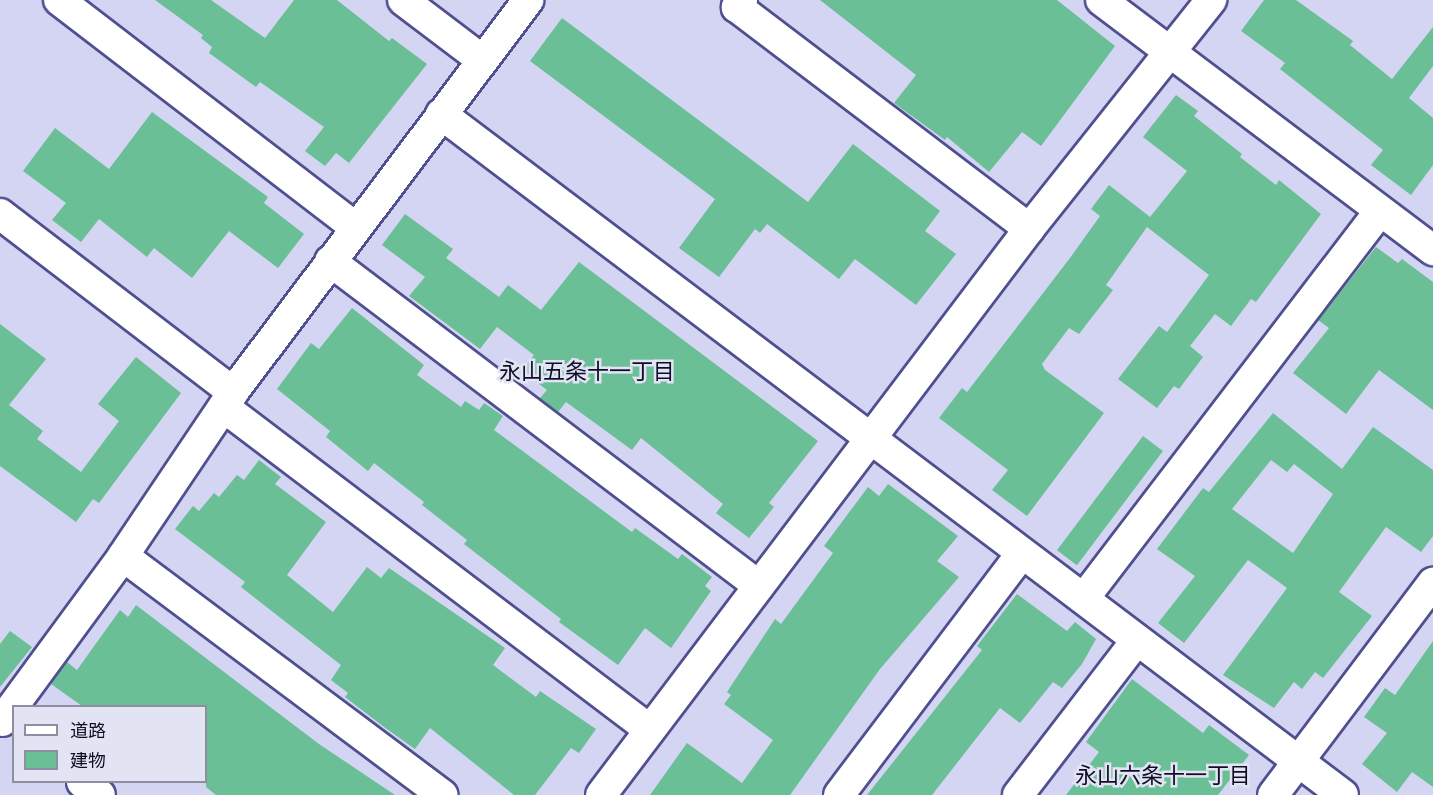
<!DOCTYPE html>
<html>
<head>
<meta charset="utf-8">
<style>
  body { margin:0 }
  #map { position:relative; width:1433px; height:795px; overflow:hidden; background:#d3d5f3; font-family:"Source Sans 3","Noto Sans JP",sans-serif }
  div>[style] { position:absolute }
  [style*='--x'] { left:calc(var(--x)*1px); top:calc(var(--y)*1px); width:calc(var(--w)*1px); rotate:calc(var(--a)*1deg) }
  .building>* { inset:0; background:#6abf97; transform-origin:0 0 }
  .roads { filter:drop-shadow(2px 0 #504f8f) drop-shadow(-2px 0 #504f8f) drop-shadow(0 2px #504f8f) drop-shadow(0 -2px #504f8f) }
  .street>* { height:30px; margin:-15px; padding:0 15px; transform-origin:15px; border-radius:15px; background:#fff }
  span { translate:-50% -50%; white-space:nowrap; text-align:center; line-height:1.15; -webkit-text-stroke:5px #e2e4f3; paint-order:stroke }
  .neighbourhood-label { font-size:22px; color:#0e0d26 }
  .legend { position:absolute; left:12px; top:705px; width:195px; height:78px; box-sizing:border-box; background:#e2e4f3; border:2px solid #8d8ea1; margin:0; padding:8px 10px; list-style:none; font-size:18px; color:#0e0d26 }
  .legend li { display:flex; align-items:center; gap:12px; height:30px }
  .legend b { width:30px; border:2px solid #8d8ea1 }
</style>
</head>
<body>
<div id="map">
  <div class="building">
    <div style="clip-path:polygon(155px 0,211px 0,265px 38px,294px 0,337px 0,389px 41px,392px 38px,427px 64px,349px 163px,336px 153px,325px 166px,305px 151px,324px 127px,260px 82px,256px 87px,209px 53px,212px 47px,201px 38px,203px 35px)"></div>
    <div style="clip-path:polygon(820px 0,1057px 0,1115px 46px,1041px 146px,1022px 132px,989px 172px,947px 137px,945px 140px,894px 103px,916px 75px)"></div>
    <div style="clip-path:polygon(1264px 0,1296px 0,1353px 41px,1350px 45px,1392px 79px,1433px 27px,1433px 66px,1409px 98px,1433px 118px,1433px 165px,1411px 195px,1371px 165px,1383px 150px,1280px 69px,1285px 63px,1241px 31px)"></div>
    <div style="clip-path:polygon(562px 18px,808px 202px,853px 144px,940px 211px,925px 231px,956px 254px,916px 305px,855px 259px,839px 279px,767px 224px,760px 233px,755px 229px,719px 277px,679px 248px,715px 199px,530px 61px)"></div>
    <div style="clip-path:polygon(1176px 95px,1198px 111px,1194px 116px,1242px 154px,1240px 157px,1276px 185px,1279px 180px,1321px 214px,1256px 302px,1251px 299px,1231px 326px,1215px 314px,1190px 346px,1203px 357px,1179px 389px,1174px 386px,1157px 408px,1118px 379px,1159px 326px,1167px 332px,1209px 275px,1147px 227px,1106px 285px,1113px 290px,1079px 334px,1069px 328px,1042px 364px,1045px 370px,1104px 413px,1027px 516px,992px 490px,1008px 470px,939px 418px,962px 388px,967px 392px,1070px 258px,1100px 216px,1091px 209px,1109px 185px,1150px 217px,1187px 171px,1143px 137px)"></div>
    <div style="clip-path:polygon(152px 112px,268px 197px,264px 203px,304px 234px,278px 268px,229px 231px,192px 278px,154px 248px,147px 257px,99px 219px,81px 242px,52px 220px,66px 203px,23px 171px,55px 128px,109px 169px)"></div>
    <div style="clip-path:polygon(405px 214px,453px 249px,446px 258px,499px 297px,508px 285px,541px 310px,579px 262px,818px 441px,769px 503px,774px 507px,749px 538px,716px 513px,723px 504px,641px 438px,632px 450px,566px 402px,558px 412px,540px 398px,547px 390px,522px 371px,534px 355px,497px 327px,480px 349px,409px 296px,425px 277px,382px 245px)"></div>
    <div style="clip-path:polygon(1376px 247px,1398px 263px,1402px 259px,1433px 282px,1433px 410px,1379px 370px,1346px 414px,1293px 373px,1329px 328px,1318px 320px)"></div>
    <div style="clip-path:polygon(352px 308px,424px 365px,417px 375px,461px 407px,465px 401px,479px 410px,484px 403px,503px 416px,494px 430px,632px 532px,635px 528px,678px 559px,682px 554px,712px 577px,705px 586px,711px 591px,671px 648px,645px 628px,618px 665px,559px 622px,561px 619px,464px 544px,467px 540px,422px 505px,424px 502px,374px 463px,368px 471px,326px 437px,330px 431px,277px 389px,311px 343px,319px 349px)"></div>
    <div style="clip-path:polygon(0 324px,46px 359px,9px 405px,43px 431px,37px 439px,81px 472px,119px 421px,98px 404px,136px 357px,181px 393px,99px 503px,93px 499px,76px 522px,0 466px)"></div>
    <div style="clip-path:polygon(evenodd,1273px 413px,1342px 469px,1373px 427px,1433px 470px,1433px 536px,1421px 552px,1386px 527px,1339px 592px,1372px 616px,1323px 678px,1315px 672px,1302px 689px,1294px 682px,1274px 708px,1223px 675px,1287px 588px,1248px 560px,1184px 643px,1158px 623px,1195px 576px,1157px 549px,1203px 488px,1209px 492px,1273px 413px,1271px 460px,1287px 472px,1294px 464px,1333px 494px,1293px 553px,1232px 509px,1271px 460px)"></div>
    <div style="left:1143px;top:436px;width:25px;height:143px;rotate:37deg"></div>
    <div style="clip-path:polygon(259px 460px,281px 477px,275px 484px,326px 522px,287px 575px,333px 612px,367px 567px,381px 578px,389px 568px,505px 648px,493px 665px,536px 697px,540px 691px,596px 729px,579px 753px,571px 748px,535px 795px,514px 795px,430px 728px,415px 749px,384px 727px,345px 697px,348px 693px,331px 680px,341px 665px,241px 587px,245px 582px,175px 529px,193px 506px,199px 511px,214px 493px,219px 497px,237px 475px,244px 480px)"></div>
    <div style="clip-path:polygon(888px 484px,958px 536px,937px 561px,959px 577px,880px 669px,790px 795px,650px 795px,687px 743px,742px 783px,773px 740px,724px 704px,731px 695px,727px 692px,775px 619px,781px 624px,833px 553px,824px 546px,868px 487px,879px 496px)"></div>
    <div style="clip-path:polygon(1017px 594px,1067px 631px,1075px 622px,1096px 639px,1082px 664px,1062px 688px,1053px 682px,1020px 723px,1000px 708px,932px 795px,867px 795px,982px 650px,977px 646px)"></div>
    <div style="clip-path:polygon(136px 605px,319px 744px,395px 795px,216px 795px,206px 787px,206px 706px,82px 706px,51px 684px,67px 662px,77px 670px,120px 610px,128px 617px)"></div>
    <div style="clip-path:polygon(10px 631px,32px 647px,0 687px,0 644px)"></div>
    <div style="clip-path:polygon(1433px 641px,1433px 787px,1412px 772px,1397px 792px,1362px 764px,1387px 733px,1364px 717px,1385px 688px,1395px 695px)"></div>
    <div style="clip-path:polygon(1132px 679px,1203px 733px,1209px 725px,1249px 755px,1218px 795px,1066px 795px,1099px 752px,1086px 742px)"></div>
  </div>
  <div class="roads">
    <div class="street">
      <div style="--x:59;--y:0;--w:373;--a:37.5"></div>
      <div style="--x:403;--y:0;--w:99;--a:37.2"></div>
      <div style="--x:742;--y:0;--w:9;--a:126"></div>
      <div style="--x:737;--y:7;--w:367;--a:37.2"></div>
      <div style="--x:1101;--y:0;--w:416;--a:37"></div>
      <div style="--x:441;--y:114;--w:1130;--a:37.05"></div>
      <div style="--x:0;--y:214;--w:293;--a:37.4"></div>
      <div style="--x:330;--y:261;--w:538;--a:37.15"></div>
      <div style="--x:225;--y:408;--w:533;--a:37.15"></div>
      <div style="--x:123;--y:556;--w:399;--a:36.8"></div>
      <div style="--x:1084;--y:598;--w:487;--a:-52.6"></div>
      <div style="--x:2;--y:721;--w:205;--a:-53.7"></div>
      <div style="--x:123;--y:556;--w:197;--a:-56.1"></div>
      <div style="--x:233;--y:392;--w:491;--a:-53"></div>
      <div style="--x:82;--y:782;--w:22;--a:36"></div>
      <div style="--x:601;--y:795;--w:710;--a:-52.9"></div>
      <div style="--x:1029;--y:229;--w:293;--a:-51.5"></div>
      <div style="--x:839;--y:795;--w:302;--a:-52.9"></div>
      <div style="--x:1018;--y:795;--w:195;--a:-52.5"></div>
      <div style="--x:1273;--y:795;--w:266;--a:-53"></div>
    </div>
  </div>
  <div class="neighbourhood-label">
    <span style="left:587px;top:373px">永山五条十一丁目</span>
    <span style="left:1163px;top:777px">永山六条十一丁目</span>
  </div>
  <ul class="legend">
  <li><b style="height:8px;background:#fff"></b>道路</li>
  <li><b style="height:16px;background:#6abf97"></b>建物</li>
  </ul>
</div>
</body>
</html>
